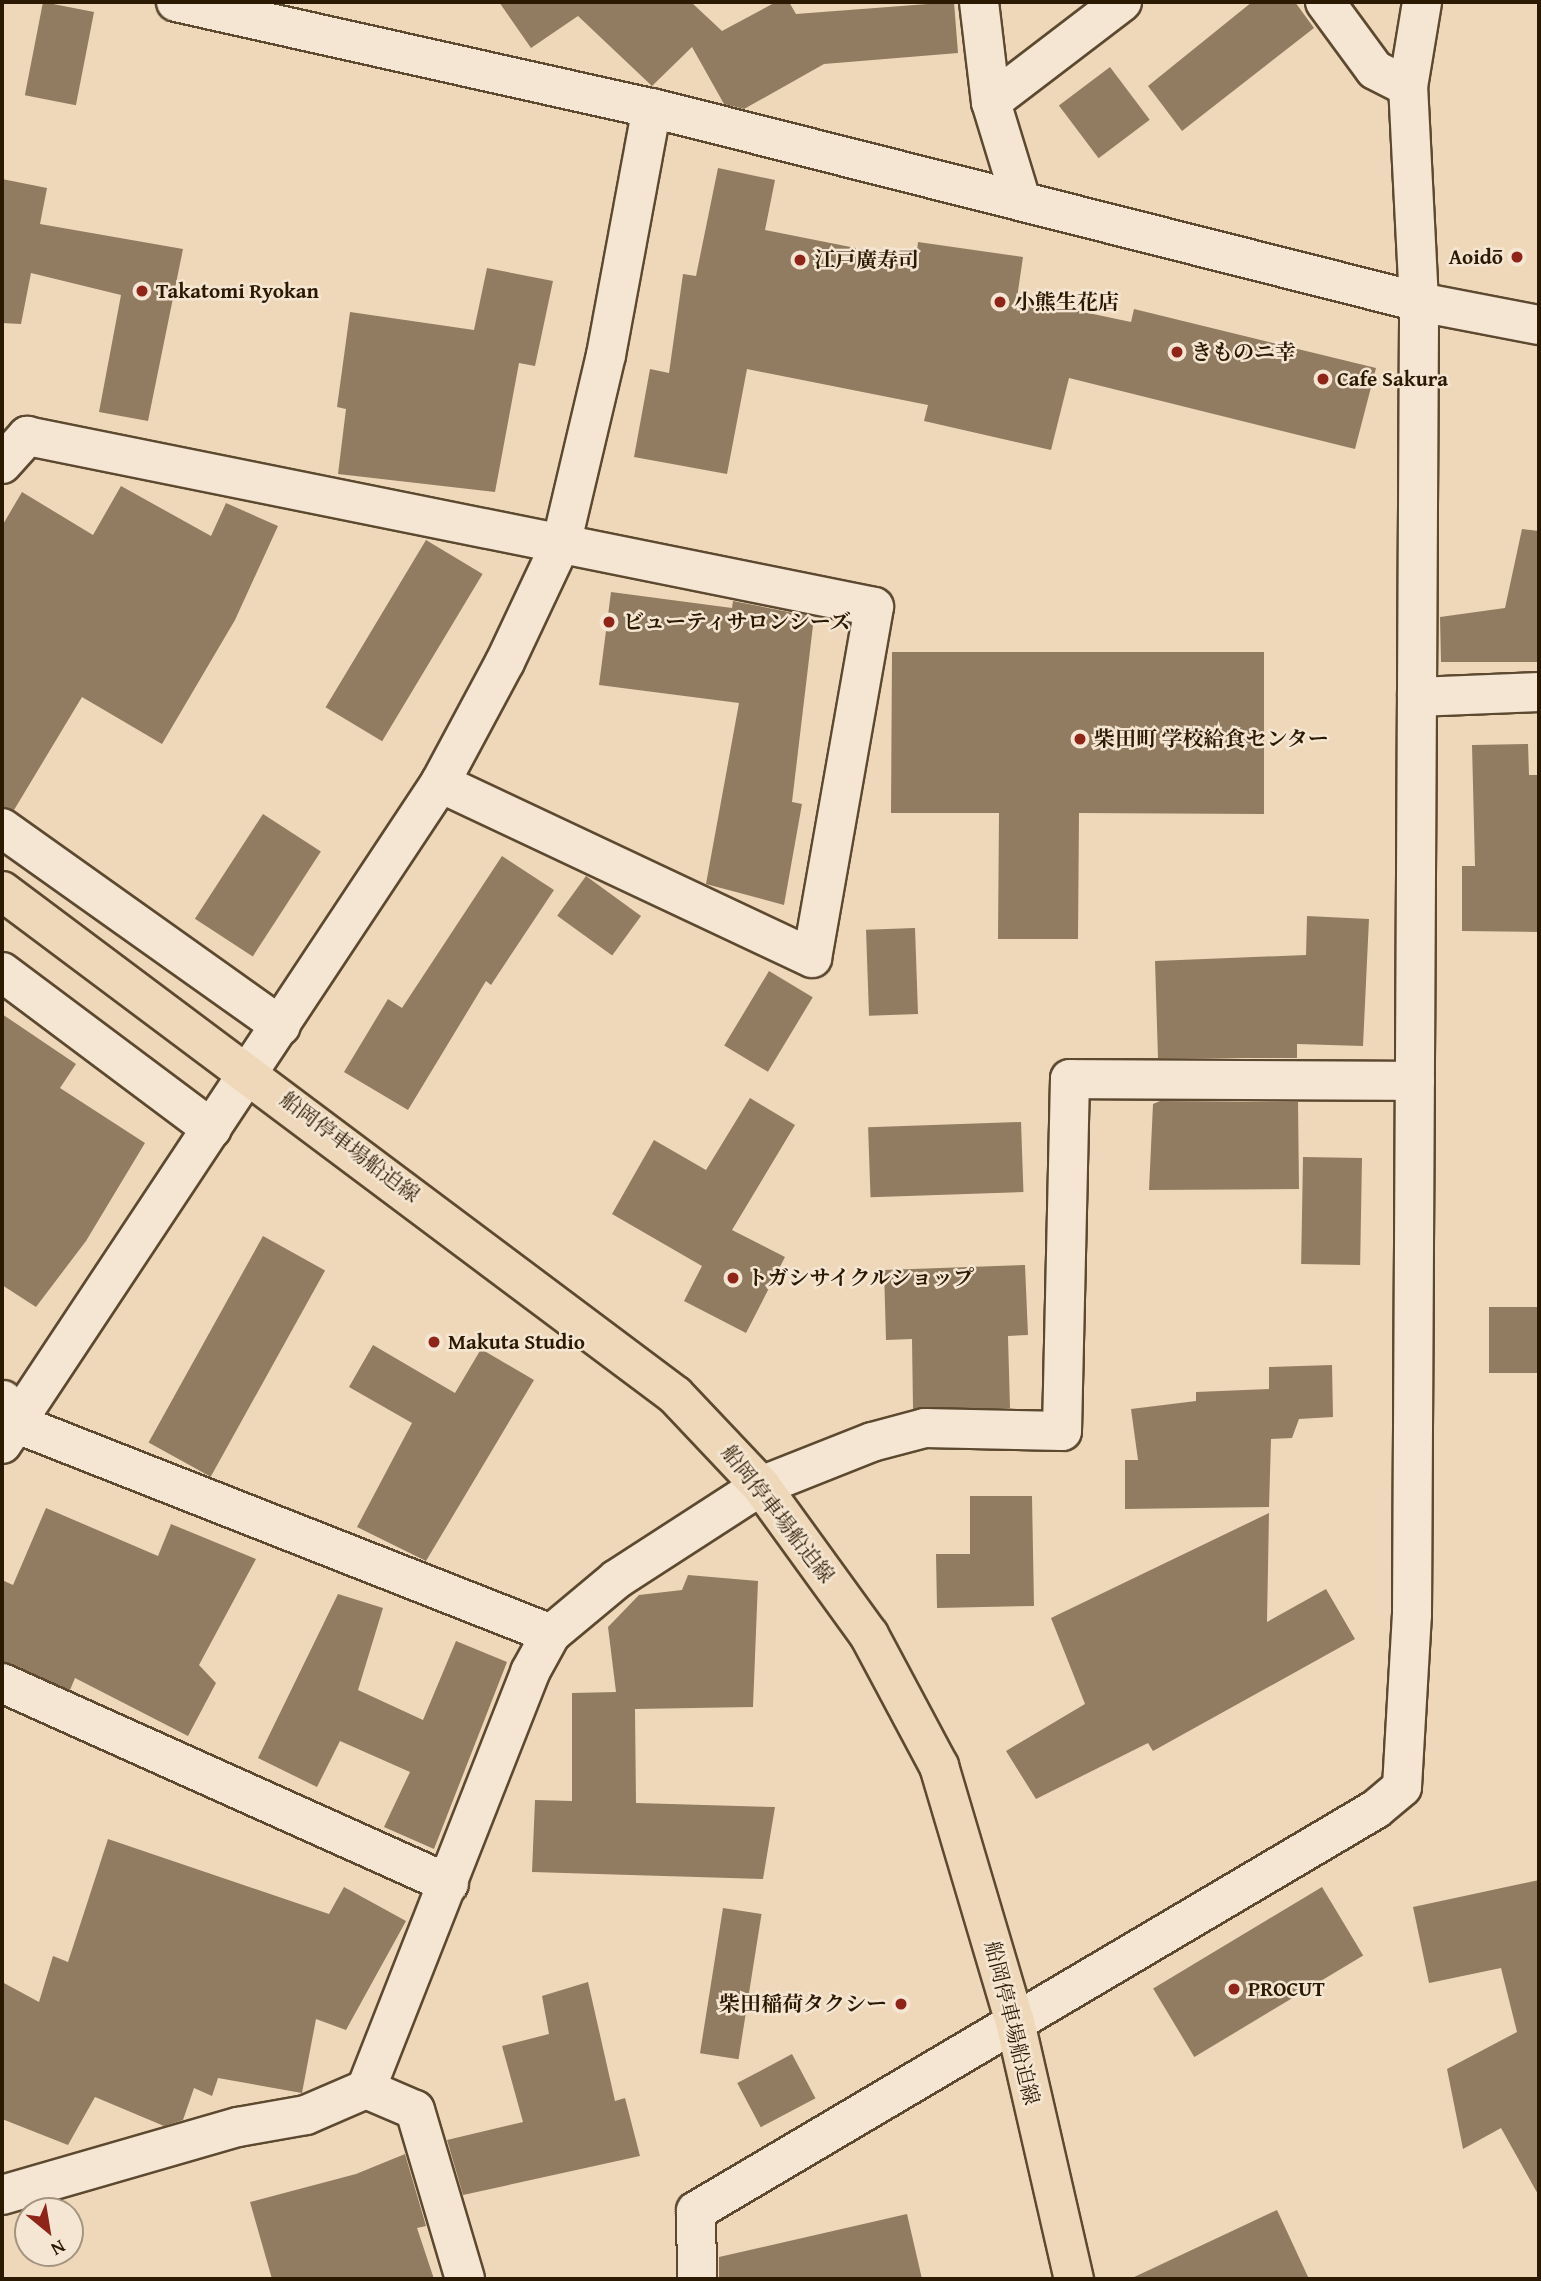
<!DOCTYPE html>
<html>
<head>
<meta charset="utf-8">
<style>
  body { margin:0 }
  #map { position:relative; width:1541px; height:2281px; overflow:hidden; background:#eed8b9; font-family:"Gentium Book Plus","Noto Serif JP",serif }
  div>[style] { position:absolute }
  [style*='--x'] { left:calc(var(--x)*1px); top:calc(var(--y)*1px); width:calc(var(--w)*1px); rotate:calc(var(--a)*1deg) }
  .building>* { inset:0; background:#917c61; transform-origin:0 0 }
  .roads { filter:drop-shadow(2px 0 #5c4930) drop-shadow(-2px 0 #5c4930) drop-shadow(0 2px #5c4930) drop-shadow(0 -2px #5c4930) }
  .minor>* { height:38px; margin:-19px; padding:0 19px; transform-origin:19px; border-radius:19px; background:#f4e6d2 }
  .major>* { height:38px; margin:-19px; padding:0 19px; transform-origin:19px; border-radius:19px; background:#eed8b9 }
  .dots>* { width:19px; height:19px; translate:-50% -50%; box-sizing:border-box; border:4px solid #f4e6d2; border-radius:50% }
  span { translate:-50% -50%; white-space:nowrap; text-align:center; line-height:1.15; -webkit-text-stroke:5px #f4e6d2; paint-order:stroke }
  .poi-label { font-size:21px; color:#2c1902; font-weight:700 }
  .right { translate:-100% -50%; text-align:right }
  .left { translate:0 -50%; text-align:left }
  .street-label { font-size:21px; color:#2c1902 }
  .frame { position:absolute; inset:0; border:4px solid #2c1902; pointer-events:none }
  .north { position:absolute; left:14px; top:2197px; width:70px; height:70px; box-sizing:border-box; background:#f4e6d2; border:2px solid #a4947f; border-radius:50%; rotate:150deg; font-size:19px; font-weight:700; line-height:28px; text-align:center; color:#2c1902 }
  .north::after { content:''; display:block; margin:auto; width:24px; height:32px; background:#8f2418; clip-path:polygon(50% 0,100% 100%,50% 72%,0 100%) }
</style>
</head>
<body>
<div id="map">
  <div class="building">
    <div style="left:43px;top:2px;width:52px;height:95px;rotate:11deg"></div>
    <div style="clip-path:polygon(499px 2px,691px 2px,722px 31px,776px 2px,789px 2px,796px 14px,954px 2px,958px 53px,824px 64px,744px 109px,724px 104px,692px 47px,652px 86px,578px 16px,531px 48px)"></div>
    <div style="clip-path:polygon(1252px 2px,1295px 2px,1314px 28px,1182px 131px,1148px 86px)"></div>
    <div style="left:1110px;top:67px;width:66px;height:64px;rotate:53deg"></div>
    <div style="clip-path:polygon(718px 168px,775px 180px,765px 230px,916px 260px,918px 242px,1023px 257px,1017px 298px,1131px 322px,1134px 309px,1376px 368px,1355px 449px,1069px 378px,1051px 450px,924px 421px,928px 405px,747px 369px,727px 474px,634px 457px,650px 369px,669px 373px,683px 274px,696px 276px)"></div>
    <div style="clip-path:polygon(2px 179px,47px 188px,40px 224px,183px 249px,148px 421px,99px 412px,121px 295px,31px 273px,21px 324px,2px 323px)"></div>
    <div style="clip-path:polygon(487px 268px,553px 281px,535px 366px,519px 363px,495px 492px,338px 474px,346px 409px,337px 407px,350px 312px,474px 330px)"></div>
    <div style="clip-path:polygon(121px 486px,211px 536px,226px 503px,278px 526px,235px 620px,162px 744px,82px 697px,14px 810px,2px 807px,2px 526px,22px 492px,93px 535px)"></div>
    <div style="clip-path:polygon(1522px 529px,1539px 531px,1539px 662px,1441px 662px,1440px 617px,1505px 608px)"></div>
    <div style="left:426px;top:540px;width:66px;height:195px;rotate:31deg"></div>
    <div style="clip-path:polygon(611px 592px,732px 608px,733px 601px,814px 617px,792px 802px,802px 804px,784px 905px,706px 884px,739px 703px,599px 685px)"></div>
    <div style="clip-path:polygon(892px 652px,1264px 652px,1264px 814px,1079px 813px,1078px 939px,998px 939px,999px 813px,891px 813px)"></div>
    <div style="clip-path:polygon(1528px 744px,1529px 775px,1539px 775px,1539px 932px,1462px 931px,1462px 866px,1475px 866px,1472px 745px)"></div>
    <div style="left:263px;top:814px;width:69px;height:125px;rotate:33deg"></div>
    <div style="clip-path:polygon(502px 856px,554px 890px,491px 985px,486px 981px,408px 1110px,344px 1072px,388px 999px,402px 1008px)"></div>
    <div style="left:586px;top:876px;width:68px;height:49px;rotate:36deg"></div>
    <div style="clip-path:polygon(1307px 916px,1369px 919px,1363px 1046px,1297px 1044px,1297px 1058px,1158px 1058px,1155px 961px,1306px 955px)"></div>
    <div style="left:915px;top:928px;width:86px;height:49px;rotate:88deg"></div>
    <div style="left:769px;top:971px;width:51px;height:87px;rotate:31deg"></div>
    <div style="clip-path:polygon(2px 1014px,76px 1064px,60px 1088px,145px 1143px,86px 1241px,36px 1307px,2px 1285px)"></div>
    <div style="clip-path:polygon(750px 1098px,795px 1125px,732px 1230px,785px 1257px,746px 1333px,684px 1301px,702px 1266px,612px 1214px,654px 1140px,706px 1170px)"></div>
    <div style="clip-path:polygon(1160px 1101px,1298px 1102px,1299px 1189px,1149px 1190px,1153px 1104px)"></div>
    <div style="left:1021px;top:1122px;width:70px;height:153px;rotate:88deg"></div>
    <div style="left:1303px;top:1157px;width:59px;height:107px;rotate:1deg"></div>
    <div style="left:263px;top:1236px;width:71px;height:236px;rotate:29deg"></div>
    <div style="clip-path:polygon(1025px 1265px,1028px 1335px,1008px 1336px,1010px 1408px,913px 1409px,912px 1339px,886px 1340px,884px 1270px)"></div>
    <div style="left:1539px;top:1307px;width:66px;height:50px;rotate:90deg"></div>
    <div style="clip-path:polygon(373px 1345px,455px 1393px,481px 1349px,534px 1380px,426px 1561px,357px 1527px,412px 1423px,349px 1387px)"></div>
    <div style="clip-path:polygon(1332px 1365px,1333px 1417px,1299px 1419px,1292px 1438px,1271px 1439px,1269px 1507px,1125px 1509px,1125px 1460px,1138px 1460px,1131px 1409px,1196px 1401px,1196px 1392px,1269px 1389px,1269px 1367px)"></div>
    <div style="clip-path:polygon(970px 1496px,1032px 1496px,1034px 1606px,937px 1608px,936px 1554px,970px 1554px)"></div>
    <div style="clip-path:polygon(46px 1508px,158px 1556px,171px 1524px,256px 1559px,199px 1665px,216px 1683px,188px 1736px,75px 1678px,70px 1690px,2px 1661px,2px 1580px,13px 1585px)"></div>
    <div style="clip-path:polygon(1269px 1513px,1267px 1622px,1326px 1589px,1355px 1639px,1153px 1751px,1148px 1743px,1036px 1799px,1006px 1751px,1085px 1704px,1051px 1618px)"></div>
    <div style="clip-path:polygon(688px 1575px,758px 1581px,753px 1707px,635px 1709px,636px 1803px,775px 1807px,763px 1879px,532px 1872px,535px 1800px,572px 1801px,572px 1693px,616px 1692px,608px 1627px,639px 1595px,682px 1590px)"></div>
    <div style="clip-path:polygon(338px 1594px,383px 1608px,358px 1690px,423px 1720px,456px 1641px,507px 1662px,434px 1849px,384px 1827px,410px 1772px,340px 1741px,317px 1787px,258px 1758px)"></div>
    <div style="clip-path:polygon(108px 1839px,329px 1914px,344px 1887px,406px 1921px,346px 2030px,316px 2019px,302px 2093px,218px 2078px,212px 2096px,194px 2088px,183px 2120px,164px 2126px,95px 2097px,68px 2145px,2px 2119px,2px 1982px,39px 2002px,53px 1956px,68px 1962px)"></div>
    <div style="clip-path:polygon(1539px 1880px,1539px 2196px,1501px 2128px,1463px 2149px,1447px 2069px,1517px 2032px,1501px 1968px,1429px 1983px,1413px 1907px)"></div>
    <div style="left:1322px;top:1887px;width:80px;height:197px;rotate:59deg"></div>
    <div style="left:723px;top:1908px;width:39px;height:147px;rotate:9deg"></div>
    <div style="clip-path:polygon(588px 1982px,615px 2101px,625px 2098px,640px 2156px,463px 2195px,447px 2140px,523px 2122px,502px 2046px,549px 2034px,542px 1996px)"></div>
    <div style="left:792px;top:2054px;width:50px;height:62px;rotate:62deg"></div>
    <div style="clip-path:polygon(405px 2154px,426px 2226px,417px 2228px,434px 2279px,272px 2279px,250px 2202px,356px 2174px)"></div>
    <div style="clip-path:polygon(1277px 2210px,1309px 2279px,1130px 2279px)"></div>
    <div style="clip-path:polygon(907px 2214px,922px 2279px,719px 2279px,719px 2257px)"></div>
  </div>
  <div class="roads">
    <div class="minor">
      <div style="--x:176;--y:2;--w:488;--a:12.6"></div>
      <div style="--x:652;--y:108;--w:791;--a:14.19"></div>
      <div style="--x:1419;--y:302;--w:122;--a:10.9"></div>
      <div style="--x:979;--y:2;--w:101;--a:83.2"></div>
      <div style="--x:991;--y:102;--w:102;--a:73"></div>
      <div style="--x:1325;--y:2;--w:84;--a:53.7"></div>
      <div style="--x:1375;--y:70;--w:37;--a:27"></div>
      <div style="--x:991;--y:102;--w:165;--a:-37.4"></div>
      <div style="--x:2;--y:464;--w:38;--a:-48"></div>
      <div style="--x:27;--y:436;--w:864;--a:11.41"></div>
      <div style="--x:874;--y:607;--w:356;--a:100"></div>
      <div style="--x:812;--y:958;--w:411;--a:-154.8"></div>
      <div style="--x:1417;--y:697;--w:122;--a:-2.3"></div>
      <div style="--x:2;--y:828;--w:342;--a:35.4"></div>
      <div style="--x:2;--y:972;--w:262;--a:36.8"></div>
      <div style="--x:3;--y:1400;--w:26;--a:62"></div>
      <div style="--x:15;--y:1423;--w:576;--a:21.49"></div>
      <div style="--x:2;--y:1444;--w:793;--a:-56.47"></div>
      <div style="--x:440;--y:783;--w:137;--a:-61.8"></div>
      <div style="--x:505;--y:662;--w:134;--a:-64.8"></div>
      <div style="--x:562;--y:541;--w:191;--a:-76.7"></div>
      <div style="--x:606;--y:355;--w:251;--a:-79.5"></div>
      <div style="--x:2;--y:1683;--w:490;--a:24.2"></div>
      <div style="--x:366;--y:2089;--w:53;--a:23.2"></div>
      <div style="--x:415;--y:2110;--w:176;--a:73.5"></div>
      <div style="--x:2;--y:2195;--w:246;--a:-16.1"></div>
      <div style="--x:238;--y:2127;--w:69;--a:-10"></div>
      <div style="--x:306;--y:2115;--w:65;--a:-23.4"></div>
      <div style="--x:366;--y:2089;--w:448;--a:-68.5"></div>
      <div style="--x:530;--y:1672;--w:43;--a:-61.1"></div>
      <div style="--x:551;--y:1634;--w:86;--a:-39.8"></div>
      <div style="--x:617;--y:1579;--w:171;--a:-32.9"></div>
      <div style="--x:761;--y:1486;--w:119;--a:-21.6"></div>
      <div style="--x:872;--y:1442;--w:55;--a:-14.8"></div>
      <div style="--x:925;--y:1428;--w:137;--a:1.3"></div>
      <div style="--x:1062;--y:1431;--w:352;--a:-88.7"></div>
      <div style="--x:1070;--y:1079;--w:345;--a:0.3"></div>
      <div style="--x:697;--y:2279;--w:68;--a:-90.8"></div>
      <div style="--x:696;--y:2211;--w:790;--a:-30.59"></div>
      <div style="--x:1376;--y:1809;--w:34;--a:-40"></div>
      <div style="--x:1402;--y:1787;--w:172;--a:-86.7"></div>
      <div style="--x:1412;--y:1615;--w:1313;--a:-89.69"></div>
      <div style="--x:1419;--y:302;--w:215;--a:-92.9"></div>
      <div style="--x:1408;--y:87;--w:86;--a:-80.6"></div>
    </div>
    <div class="major">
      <div style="--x:2;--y:891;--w:841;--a:36.83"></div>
      <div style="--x:675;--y:1395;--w:125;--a:46.6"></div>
      <div style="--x:761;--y:1486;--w:184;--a:54.1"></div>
      <div style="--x:869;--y:1635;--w:149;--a:61.9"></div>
      <div style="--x:939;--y:1766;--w:267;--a:73.5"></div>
      <div style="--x:1015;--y:2022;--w:264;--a:77.1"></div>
    </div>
  </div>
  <div class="dots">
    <div style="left:1517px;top:257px;background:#8f2418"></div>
    <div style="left:800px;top:260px;background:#8f2418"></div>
    <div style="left:142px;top:291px;background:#8f2418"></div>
    <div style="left:1000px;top:302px;background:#8f2418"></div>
    <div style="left:1177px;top:352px;background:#8f2418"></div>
    <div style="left:1323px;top:379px;background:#8f2418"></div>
    <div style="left:609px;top:622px;background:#8f2418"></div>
    <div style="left:1080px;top:739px;background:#8f2418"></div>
    <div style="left:733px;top:1278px;background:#8f2418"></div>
    <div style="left:434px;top:1342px;background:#8f2418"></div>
    <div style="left:1234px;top:1989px;background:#8f2418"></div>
    <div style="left:901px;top:2004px;background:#8f2418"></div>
  </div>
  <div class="poi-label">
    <span class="right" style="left:1503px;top:257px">Aoidō</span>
    <span class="left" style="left:814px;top:260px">江戸廣寿司</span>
    <span class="left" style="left:156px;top:291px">Takatomi Ryokan</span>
    <span class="left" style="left:1014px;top:302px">小熊生花店</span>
    <span class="left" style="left:1191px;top:352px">きものニ幸</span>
    <span class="left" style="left:1337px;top:379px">Cafe Sakura</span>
    <span class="left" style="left:623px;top:622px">ビューティサロンシーズ</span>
    <span class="left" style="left:1094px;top:739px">柴田町 学校給食センター</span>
    <span class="left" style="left:747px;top:1278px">トガシサイクルショップ</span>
    <span class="left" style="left:448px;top:1342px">Makuta Studio</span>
    <span class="left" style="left:1248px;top:1989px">PROCUT</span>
    <span class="right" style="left:887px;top:2004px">柴田稲荷タクシー</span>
  </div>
  <div class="street-label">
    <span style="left:350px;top:1147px;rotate:37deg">船岡停車場船迫線</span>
    <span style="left:778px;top:1514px;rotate:52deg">船岡停車場船迫線</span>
    <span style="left:1012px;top:2023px;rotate:76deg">船岡停車場船迫線</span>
  </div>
  <div class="frame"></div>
  <div class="north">N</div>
</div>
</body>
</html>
